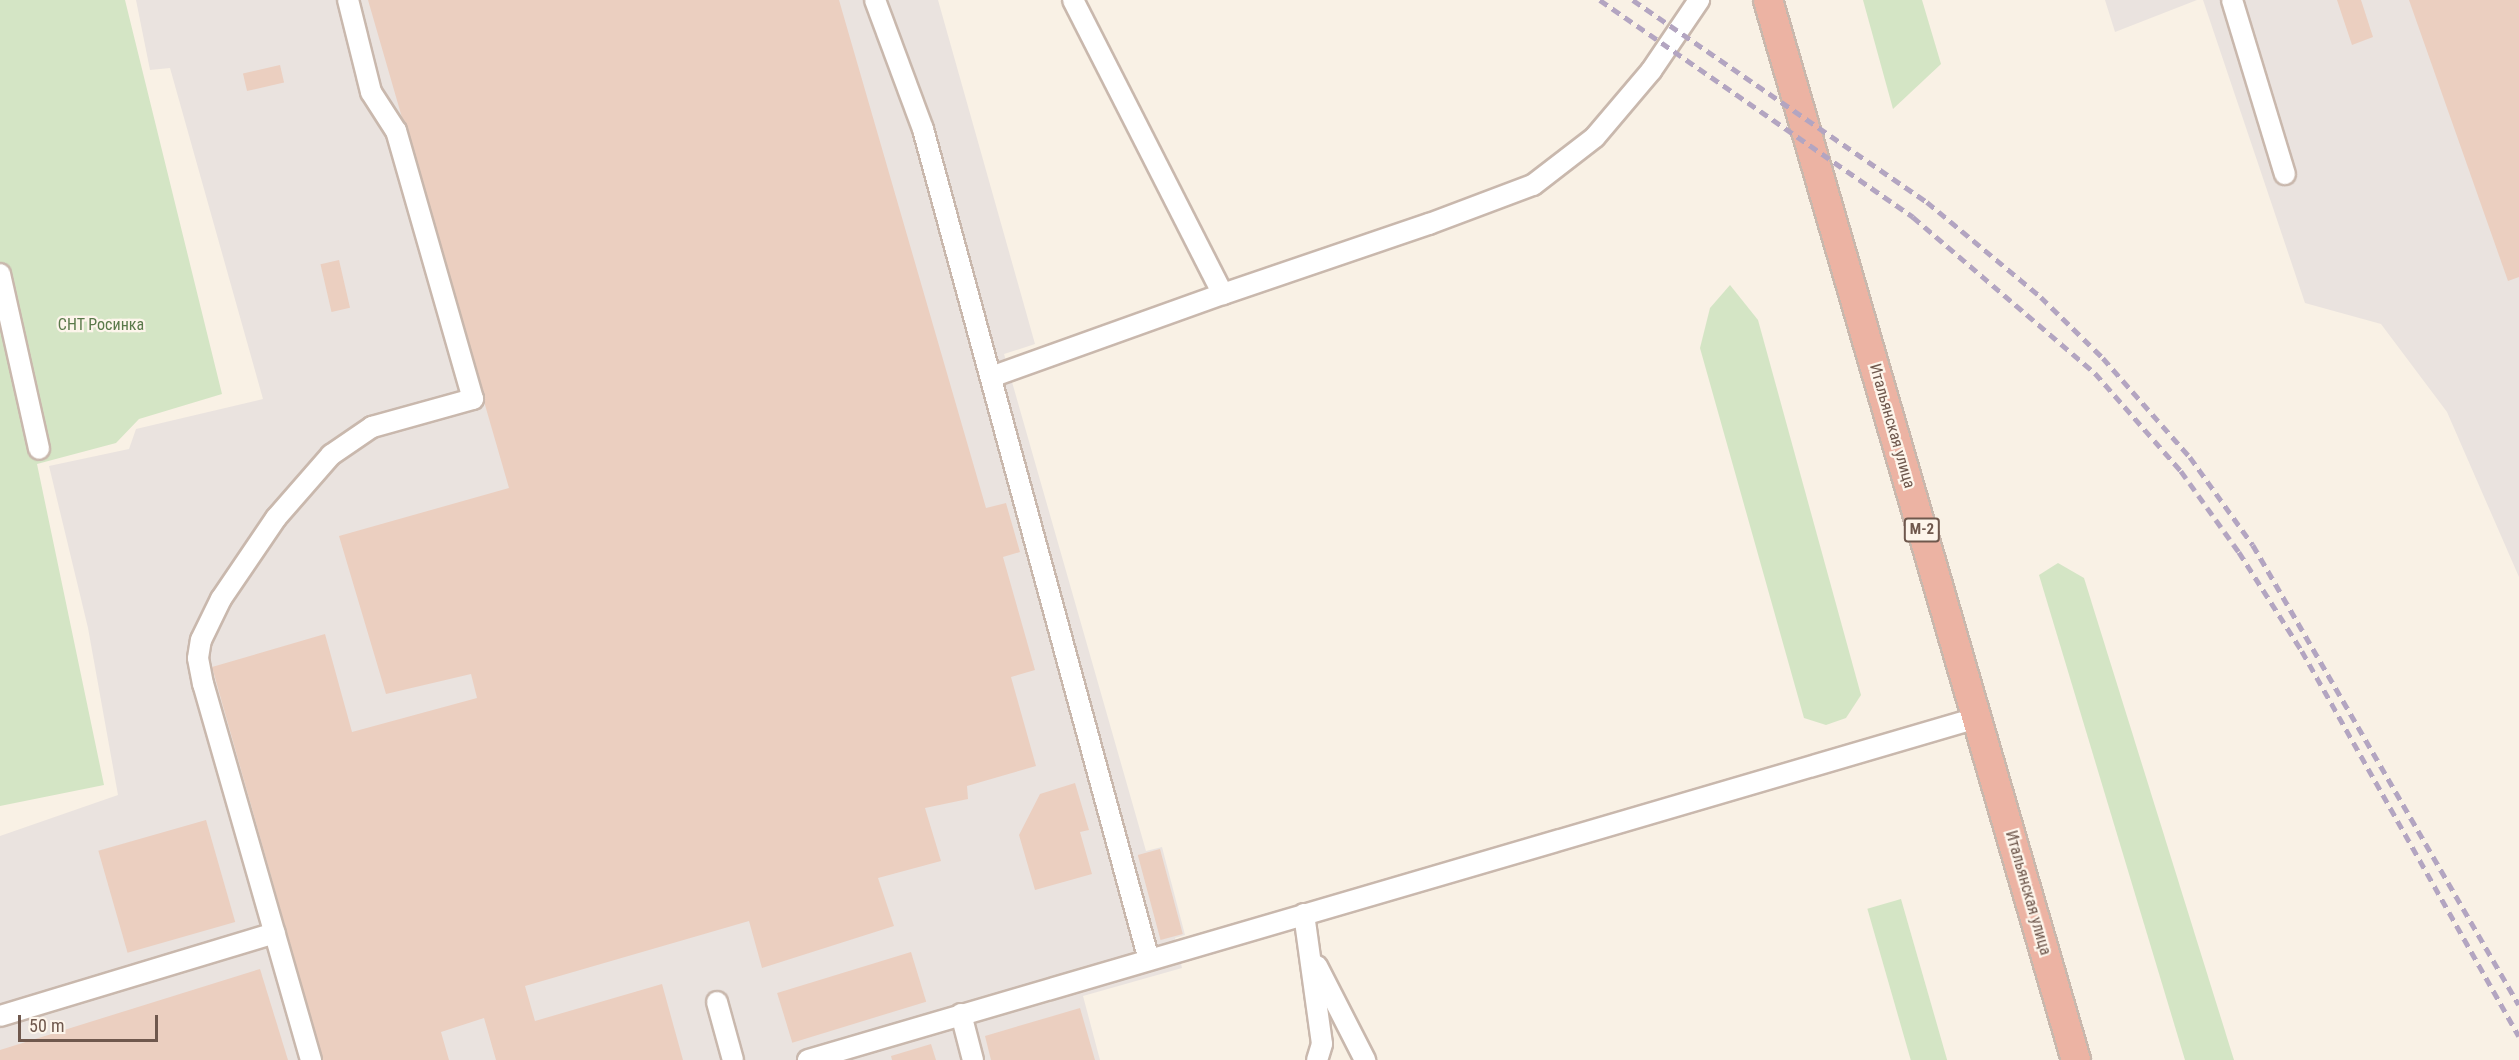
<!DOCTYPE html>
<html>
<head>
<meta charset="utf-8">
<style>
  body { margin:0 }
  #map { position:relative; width:2519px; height:1060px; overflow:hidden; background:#f9f1e5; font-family:"Roboto Condensed",sans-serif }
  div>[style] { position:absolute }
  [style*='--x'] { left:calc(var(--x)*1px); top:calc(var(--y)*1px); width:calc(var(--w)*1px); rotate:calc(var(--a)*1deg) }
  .industrial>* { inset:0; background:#eae3df }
  .green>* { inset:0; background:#d4e5c5; transform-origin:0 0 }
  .building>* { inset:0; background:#ebcfc0; transform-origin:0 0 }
  .roads { filter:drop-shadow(2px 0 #c9b8ad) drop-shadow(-2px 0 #c9b8ad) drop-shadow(0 2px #c9b8ad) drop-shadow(0 -2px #c9b8ad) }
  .minor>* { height:20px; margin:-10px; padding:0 10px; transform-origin:10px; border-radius:10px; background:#fff }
  .highway>* { height:28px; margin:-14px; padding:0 14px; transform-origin:14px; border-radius:14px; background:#ecb3a3 }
  .rail>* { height:4.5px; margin-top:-2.25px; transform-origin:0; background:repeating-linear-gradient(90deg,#b3a5c1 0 9px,transparent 0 15px) }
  span { translate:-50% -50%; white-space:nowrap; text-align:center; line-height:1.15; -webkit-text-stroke:4.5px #fdf5eb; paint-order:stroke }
  .shield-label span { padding:2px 4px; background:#fdf5eb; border:2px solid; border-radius:4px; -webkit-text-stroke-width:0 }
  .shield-label { font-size:15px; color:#6f584d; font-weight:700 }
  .park-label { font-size:16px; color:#5a794a }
  .street-label { font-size:16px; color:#6f584d }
  .scale { position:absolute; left:18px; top:1015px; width:140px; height:27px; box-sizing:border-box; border:3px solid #6f584d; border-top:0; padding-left:8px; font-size:18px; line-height:21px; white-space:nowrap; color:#6f584d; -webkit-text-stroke:4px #fdf5eb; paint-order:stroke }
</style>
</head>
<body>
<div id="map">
  <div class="industrial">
    <div style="clip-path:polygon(136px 0,938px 0,1035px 344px,1004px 354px,1146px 851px,1162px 847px,1185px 935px,1175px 938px,1182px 968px,1083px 996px,1100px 1060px,0 1060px,0 836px,118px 795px,88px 628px,49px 466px,129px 449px,136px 429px,263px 399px,170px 68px,150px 70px)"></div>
    <div style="clip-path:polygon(2105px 0,2197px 0,2115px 32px)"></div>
    <div style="clip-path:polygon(2203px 0,2519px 0,2519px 577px,2447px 412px,2381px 324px,2305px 303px)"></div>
  </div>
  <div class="green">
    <div style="clip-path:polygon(0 0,125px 0,222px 394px,139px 419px,116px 443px,37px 464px,104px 785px,0 806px)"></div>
    <div style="clip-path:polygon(1863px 0,1922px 0,1941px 64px,1893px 109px)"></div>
    <div style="clip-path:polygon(1730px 285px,1758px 320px,1861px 695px,1846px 718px,1826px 725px,1804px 718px,1700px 348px,1710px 308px)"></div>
    <div style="clip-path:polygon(2058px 563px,2084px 578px,2234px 1060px,2185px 1060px,2039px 575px)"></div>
    <div style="left:1901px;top:899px;width:168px;height:35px;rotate:74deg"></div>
  </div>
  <div class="building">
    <div style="clip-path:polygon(368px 0,839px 0,986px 508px,1006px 503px,1020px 552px,1003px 557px,1035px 670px,1011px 677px,1036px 766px,967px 786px,968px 799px,925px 808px,941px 861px,878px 878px,894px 926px,762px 968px,749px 921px,525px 986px,535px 1021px,662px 984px,683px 1060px,496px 1060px,484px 1018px,441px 1032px,449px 1060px,323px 1060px,212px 667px,325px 634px,352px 732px,477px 698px,471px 674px,386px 694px,339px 536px,509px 488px)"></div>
    <div style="clip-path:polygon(2337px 0,2361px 0,2373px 37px,2352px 45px)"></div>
    <div style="clip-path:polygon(2409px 0,2519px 0,2519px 277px,2508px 281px)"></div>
    <div style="left:280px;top:65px;width:18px;height:38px;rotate:77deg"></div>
    <div style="left:339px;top:260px;width:49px;height:19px;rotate:77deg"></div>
    <div style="clip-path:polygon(1075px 783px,1089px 830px,1080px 832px,1092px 874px,1035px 890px,1019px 835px,1040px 794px)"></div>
    <div style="left:206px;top:820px;width:106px;height:112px;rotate:74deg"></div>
    <div style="left:1160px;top:849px;width:88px;height:23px;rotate:75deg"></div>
    <div style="left:911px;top:952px;width:52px;height:140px;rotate:73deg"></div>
    <div style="clip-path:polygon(260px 969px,288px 1060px,0 1060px,0 1050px)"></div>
    <div style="clip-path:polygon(1080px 1008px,1095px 1060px,991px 1060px,985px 1036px)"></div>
    <div style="clip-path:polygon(931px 1044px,936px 1060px,892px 1060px,891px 1056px)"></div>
  </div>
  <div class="roads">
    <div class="minor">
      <div style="--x:875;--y:0;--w:138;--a:69.6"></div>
      <div style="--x:923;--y:129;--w:861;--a:74.79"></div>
      <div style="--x:1073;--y:0;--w:330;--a:63"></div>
      <div style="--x:1223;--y:294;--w:218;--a:-18.8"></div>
      <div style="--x:1429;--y:224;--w:111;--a:-20.6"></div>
      <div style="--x:1533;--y:185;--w:78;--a:-37.7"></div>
      <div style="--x:1595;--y:137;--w:87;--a:-49.7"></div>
      <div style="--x:1651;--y:71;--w:86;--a:-55.9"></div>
      <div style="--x:2232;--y:0;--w:182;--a:73.1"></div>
      <div style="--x:0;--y:274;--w:179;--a:77.4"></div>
      <div style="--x:991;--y:377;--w:246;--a:-19.7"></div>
      <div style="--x:1304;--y:914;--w:131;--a:82.1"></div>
      <div style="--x:1322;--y:1044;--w:17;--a:107"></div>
      <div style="--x:1317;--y:966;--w:106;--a:62.9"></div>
      <div style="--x:717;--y:1002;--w:60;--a:74.6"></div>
      <div style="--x:961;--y:1014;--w:48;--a:75.4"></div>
      <div style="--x:0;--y:1016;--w:287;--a:-16.8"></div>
      <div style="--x:311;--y:1060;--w:391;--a:-106"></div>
      <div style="--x:203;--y:684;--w:26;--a:-101"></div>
      <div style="--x:198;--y:658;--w:18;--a:-81"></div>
      <div style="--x:201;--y:640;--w:46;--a:-64"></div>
      <div style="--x:221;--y:599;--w:98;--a:-55.8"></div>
      <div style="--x:276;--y:518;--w:84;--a:-48.9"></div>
      <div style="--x:331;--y:455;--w:50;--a:-34.3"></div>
      <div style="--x:372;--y:427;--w:105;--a:-15.5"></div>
      <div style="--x:473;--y:399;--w:279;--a:-106"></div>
      <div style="--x:396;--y:131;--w:46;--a:-122.7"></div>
      <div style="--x:371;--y:92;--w:95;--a:-104"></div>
      <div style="--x:808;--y:1060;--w:1218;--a:-16.31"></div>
    </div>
    <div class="highway">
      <div style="--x:1768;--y:0;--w:1104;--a:73.8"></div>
    </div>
  </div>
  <div class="rail">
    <div style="--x:1600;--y:0;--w:381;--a:34.7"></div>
    <div style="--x:1913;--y:217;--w:240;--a:40.6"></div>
    <div style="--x:2095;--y:373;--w:130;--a:48.7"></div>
    <div style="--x:2181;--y:471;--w:100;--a:54.4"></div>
    <div style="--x:2239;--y:552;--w:117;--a:57.5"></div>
    <div style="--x:2302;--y:651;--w:442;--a:60.6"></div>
    <div style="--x:1633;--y:0;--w:357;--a:34.5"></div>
    <div style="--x:1927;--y:202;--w:148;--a:39.8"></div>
    <div style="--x:2041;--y:297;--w:87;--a:44.5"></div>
    <div style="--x:2103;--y:358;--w:132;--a:48.7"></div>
    <div style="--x:2190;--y:457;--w:108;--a:54.4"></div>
    <div style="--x:2253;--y:545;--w:531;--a:59.96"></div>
  </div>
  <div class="shield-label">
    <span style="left:1922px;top:530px">М-2</span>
  </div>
  <div class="park-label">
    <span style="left:101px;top:325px">СНТ Росинка</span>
  </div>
  <div class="street-label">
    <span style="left:1892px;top:426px;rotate:74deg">Итальянская улица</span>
    <span style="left:2028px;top:893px;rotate:74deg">Итальянская улица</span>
  </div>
  <div class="scale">50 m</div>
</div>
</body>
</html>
